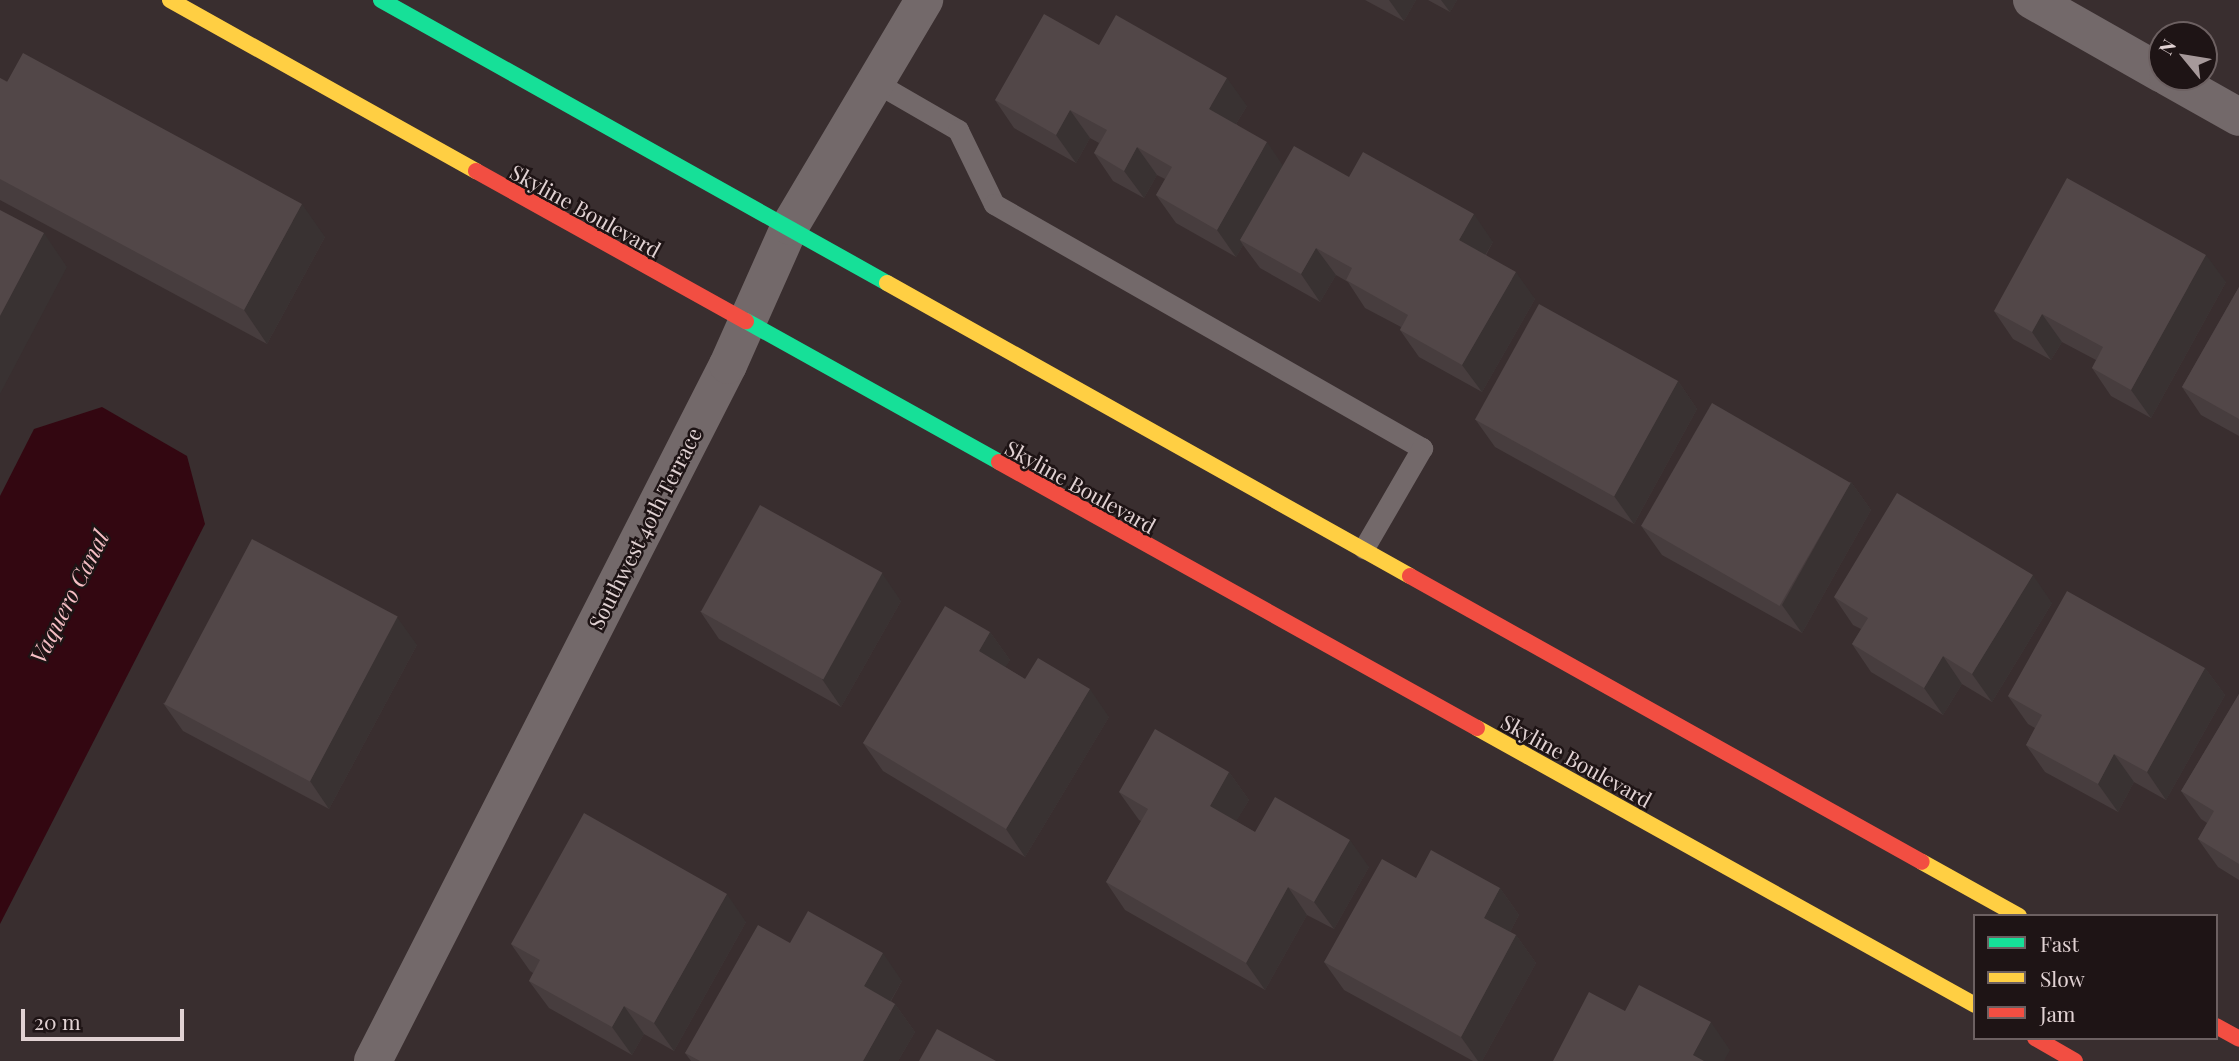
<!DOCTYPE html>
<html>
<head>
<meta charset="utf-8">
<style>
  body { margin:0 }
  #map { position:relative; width:2239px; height:1061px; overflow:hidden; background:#392e2f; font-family:"Playfair Display",serif }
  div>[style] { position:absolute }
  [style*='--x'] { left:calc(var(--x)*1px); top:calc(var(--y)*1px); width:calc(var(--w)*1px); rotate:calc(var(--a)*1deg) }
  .water>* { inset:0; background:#330711 }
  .lane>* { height:21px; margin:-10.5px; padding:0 10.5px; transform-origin:10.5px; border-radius:10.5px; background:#73696a }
  .street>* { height:38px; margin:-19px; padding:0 19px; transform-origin:19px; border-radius:19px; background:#73696a }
  .fast>* { height:16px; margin:-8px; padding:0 8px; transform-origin:8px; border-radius:8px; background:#16e098 }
  .slow>* { height:16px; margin:-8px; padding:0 8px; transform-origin:8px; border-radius:8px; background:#ffcf43 }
  .jam>* { height:16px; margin:-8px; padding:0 8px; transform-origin:8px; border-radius:8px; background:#f24e42 }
  .wall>* { inset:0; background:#473d3e }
  .shaded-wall>* { inset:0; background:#393232 }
  .building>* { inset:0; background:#524748; transform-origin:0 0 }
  span { translate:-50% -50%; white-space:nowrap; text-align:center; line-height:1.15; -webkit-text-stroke:5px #1e1415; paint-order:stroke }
  .street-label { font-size:21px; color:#e1d2d3 }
  .water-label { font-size:23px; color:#f5bec4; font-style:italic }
  .legend { position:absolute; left:1973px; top:914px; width:245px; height:126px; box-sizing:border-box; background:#1e1415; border:2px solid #6c6061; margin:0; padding:9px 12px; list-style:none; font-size:21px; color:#e1d2d3 }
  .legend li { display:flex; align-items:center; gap:14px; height:35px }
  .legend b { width:35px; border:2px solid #6c6061 }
  .north { position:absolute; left:2148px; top:21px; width:70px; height:70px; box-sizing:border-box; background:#1e1415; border:2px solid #6c6061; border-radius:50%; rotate:300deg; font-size:19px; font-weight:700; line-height:28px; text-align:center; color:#e1d2d3 }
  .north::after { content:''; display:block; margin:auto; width:24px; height:32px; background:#a6999a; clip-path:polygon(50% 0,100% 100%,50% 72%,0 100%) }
  .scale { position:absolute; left:21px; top:1009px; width:163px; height:32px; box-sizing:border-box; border:4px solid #e1d2d3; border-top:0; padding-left:9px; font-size:21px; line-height:24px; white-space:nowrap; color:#e1d2d3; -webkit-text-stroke:5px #1e1415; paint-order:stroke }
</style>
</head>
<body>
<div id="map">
  <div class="water">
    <div style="clip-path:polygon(102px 407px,187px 456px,205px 524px,0 924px,0 496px,34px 429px)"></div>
  </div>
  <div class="lane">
    <div style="--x:875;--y:82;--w:96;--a:30"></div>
    <div style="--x:958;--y:130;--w:82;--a:64.1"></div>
    <div style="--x:994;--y:204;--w:493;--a:29.7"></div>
    <div style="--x:1422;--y:448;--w:116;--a:120.1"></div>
  </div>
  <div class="street">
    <div style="--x:2032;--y:0;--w:150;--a:29.6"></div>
    <div style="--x:2168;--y:77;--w:81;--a:29.4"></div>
    <div style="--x:373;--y:1061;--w:781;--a:-62.98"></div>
    <div style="--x:728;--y:365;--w:152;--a:-66"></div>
    <div style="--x:790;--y:226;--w:263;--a:-59.3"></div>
  </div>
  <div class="fast">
    <div style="--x:381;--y:0;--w:580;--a:29.22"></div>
    <div style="--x:746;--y:321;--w:290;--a:29.1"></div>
  </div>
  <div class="slow">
    <div style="--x:170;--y:0;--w:351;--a:29.2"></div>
    <div style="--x:887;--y:283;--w:599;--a:29.26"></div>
    <div style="--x:1477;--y:728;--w:570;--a:29.08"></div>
    <div style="--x:1922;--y:862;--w:111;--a:29.1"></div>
  </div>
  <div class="jam">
    <div style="--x:476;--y:171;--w:309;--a:29.1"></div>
    <div style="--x:999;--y:462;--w:547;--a:29.1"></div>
    <div style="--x:1410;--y:576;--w:586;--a:29.19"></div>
    <div style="--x:2216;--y:1026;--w:26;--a:29"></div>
    <div style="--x:2035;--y:1038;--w:46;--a:29.9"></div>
  </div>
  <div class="wall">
    <div style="clip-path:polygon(1365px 0,1416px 0,1404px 21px)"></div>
    <div style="clip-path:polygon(1428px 0,1457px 0,1450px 12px)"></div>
    <div style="clip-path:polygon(0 78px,325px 237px,267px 344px,0 200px)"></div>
    <div style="clip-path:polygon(995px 100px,1247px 106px,1236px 124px,1283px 166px,1349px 177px,1493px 242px,1486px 255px,1535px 299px,1482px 392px,1419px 357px,1400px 330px,1401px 327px,1365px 308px,1348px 282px,1336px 275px,1320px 302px,1260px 268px,1243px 245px,1236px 257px,1176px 223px,1156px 195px,1165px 179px,1157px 175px,1144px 198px,1113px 181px,1094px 153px,1099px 143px,1090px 138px,1076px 163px,1014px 128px)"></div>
    <div style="clip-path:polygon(2226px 282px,2151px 418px,2111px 396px,2092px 368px,2096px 360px,2062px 342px,2051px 360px,2013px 339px,1994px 311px)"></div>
    <div style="clip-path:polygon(2239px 287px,2239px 436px,2201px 415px,2182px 387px)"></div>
    <div style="clip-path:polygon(1678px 381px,1697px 409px,1634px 524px,1495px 447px,1475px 419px)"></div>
    <div style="clip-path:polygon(1851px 482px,1871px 510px,1802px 633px,1662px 555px,1642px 527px)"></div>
    <div style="clip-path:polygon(1834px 597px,2052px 603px,1992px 702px,1962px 684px,1943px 715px,1871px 672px,1852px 644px,1861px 629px,1853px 625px)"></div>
    <div style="clip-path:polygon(901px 601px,841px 707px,719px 639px,700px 611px)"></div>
    <div style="clip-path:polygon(990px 632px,1010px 660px,1005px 667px,1025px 679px,1109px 717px,1025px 857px,883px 771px,863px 743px)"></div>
    <div style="clip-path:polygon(417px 645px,329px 809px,183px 731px,163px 703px)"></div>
    <div style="clip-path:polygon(2205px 668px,2225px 695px,2166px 800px,2134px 782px,2118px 812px,2045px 772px,2026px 745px,2035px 728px,2028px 724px,2008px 696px)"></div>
    <div style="clip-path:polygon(2239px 694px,2239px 880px,2218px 867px,2198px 839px,2207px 823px,2201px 819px,2181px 791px)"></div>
    <div style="clip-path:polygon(1229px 772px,1249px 800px,1236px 821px,1255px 832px,1369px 867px,1334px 929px,1307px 915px,1265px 990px,1125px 910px,1106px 882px,1141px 821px,1139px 820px,1119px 792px)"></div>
    <div style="clip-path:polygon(1416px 878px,1500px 888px,1519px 915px,1510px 932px,1516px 935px,1536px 963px,1482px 1061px,1473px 1061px,1344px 990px,1324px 962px)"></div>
    <div style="clip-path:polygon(746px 922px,674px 1051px,644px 1034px,632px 1055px,549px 1008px,529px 981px,533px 973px,530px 971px,511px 944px)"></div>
    <div style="clip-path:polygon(790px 943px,902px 981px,891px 1001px,895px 1004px,915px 1032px,898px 1061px,691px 1061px,685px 1053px)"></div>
  </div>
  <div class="shaded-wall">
    <div style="clip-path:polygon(1389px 0,1416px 0,1404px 21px)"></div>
    <div style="clip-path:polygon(1441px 0,1457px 0,1450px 12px)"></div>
    <div style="clip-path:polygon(1227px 78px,1247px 106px,1228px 137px,1209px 109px)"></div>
    <div style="clip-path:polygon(1070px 110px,1090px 138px,1076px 163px,1056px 135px)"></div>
    <div style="clip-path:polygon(1267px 142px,1286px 170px,1240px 240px,1243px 245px,1236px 257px,1217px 230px)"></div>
    <div style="clip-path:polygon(1137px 147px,1157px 175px,1144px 198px,1124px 171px)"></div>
    <div style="clip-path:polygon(302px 204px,325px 237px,267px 344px,244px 310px)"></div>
    <div style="clip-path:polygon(1474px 214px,1493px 242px,1478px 267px,1459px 240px)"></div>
    <div style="clip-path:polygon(44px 233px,67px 267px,0 394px,0 316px)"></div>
    <div style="clip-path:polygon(1316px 248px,1336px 275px,1320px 302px,1301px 274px)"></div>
    <div style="clip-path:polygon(2206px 255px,2226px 282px,2151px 418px,2131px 390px)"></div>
    <div style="clip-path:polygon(1516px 272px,1535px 299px,1482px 392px,1462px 365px)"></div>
    <div style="clip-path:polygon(2042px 314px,2062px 342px,2051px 360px,2032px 332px)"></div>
    <div style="clip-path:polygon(1678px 381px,1697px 409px,1634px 524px,1614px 496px)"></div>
    <div style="clip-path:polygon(1851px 482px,1871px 510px,1802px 633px,1782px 605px)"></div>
    <div style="clip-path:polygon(882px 573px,901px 601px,841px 707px,822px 679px)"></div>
    <div style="clip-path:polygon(2033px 575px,2052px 603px,1992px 702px,1972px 674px)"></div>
    <div style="clip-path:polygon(397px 617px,417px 645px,329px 809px,310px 781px)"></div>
    <div style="clip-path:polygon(990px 632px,1010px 660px,998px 679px,979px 651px)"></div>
    <div style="clip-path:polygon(1943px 656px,1962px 684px,1943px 715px,1924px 688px)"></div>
    <div style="clip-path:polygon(2205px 668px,2225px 695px,2166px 800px,2147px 772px)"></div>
    <div style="clip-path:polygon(1090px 689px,1109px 717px,1025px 857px,1006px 829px)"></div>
    <div style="clip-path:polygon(2114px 754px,2134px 782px,2118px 812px,2098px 784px)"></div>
    <div style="clip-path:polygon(1229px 772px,1249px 800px,1229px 833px,1210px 806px)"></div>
    <div style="clip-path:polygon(1350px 840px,1369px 867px,1334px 929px,1314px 902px)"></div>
    <div style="clip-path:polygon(1288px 887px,1307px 915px,1265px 990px,1246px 963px)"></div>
    <div style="clip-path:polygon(1500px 888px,1519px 915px,1503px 945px,1484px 918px)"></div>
    <div style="clip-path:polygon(727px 894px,746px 922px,674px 1051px,654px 1023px)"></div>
    <div style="clip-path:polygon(1516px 935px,1536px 963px,1482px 1061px,1478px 1061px,1461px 1037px)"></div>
    <div style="clip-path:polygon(883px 953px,902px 981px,883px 1014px,864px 986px)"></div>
    <div style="clip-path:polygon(895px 1004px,915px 1032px,898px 1061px,863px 1061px)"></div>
    <div style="clip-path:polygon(624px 1006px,644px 1034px,632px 1055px,612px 1027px)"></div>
    <div style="clip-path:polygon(1711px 1022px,1730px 1050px,1724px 1061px,1697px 1061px,1693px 1055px)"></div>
  </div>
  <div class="building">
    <div style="clip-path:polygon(1044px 14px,1099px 45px,1116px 15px,1227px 78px,1209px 109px,1267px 142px,1217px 230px,1156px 195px,1172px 167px,1137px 147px,1124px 171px,1094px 153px,1107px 130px,1070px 110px,1056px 135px,995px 100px)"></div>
    <div style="clip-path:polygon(23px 53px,302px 204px,244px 310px,0 179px,0 78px,7px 82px)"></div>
    <div style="clip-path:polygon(1294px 146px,1349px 177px,1363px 152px,1474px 214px,1459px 240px,1516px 272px,1462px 365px,1400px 330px,1408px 315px,1346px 280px,1352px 268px,1316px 248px,1301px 274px,1240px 240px)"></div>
    <div style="clip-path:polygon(2067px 178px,2206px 255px,2131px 390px,2092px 368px,2103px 347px,2042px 314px,2032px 332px,1994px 311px)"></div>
    <div style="clip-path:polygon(0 210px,44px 233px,0 316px)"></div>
    <div style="clip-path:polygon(2239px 287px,2239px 419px,2182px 387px)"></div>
    <div style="left:1539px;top:304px;width:159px;height:132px;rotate:29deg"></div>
    <div style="left:1712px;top:403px;width:160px;height:142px;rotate:30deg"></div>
    <div style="clip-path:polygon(1897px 493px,2033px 575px,1972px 674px,1943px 656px,1924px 688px,1852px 644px,1868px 618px,1834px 597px)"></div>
    <div style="left:760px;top:505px;width:140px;height:122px;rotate:29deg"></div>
    <div style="left:252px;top:539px;width:165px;height:187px;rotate:28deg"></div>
    <div style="clip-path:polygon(2067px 591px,2205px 668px,2147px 772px,2114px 754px,2098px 784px,2026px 745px,2042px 715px,2008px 696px)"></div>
    <div style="clip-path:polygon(945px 606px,990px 632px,979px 651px,1025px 679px,1038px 658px,1090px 689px,1006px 829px,863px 743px)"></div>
    <div style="clip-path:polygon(2239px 694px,2239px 864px,2198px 839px,2214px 811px,2181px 791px)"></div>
    <div style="clip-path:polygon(1155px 729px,1229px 772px,1210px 806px,1255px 832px,1275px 797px,1350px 840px,1314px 902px,1288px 887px,1246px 963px,1106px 882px,1148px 809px,1119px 792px)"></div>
    <div style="clip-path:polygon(584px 813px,727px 894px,654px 1023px,624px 1006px,612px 1027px,529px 981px,540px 960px,511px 944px)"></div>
    <div style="clip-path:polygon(1431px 850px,1500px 888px,1484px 918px,1516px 935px,1461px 1037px,1324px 962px,1382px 859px,1416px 878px)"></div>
    <div style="clip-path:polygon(808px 911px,883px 953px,864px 986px,895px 1004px,863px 1061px,700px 1061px,685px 1053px,758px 925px,790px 943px)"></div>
    <div style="clip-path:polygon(1639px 985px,1711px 1022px,1693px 1055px,1704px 1061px,1553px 1061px,1589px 992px,1625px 1011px)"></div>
    <div style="clip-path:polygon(937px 1029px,996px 1061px,919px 1061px)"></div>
  </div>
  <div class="street-label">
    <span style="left:586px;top:210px;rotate:29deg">Skyline Boulevard</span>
    <span style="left:1081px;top:486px;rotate:29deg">Skyline Boulevard</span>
    <span style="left:644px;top:528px;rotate:-63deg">Southwest 40th Terrace</span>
    <span style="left:1577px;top:760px;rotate:29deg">Skyline Boulevard</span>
  </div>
  <div class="water-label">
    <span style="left:69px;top:597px;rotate:-63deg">Vaquero Canal</span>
  </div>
  <ul class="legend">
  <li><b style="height:9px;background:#16e098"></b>Fast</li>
  <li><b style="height:9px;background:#ffcf43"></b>Slow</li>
  <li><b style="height:9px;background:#f24e42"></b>Jam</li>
  </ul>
  <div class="north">N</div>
  <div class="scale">20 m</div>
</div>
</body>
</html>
